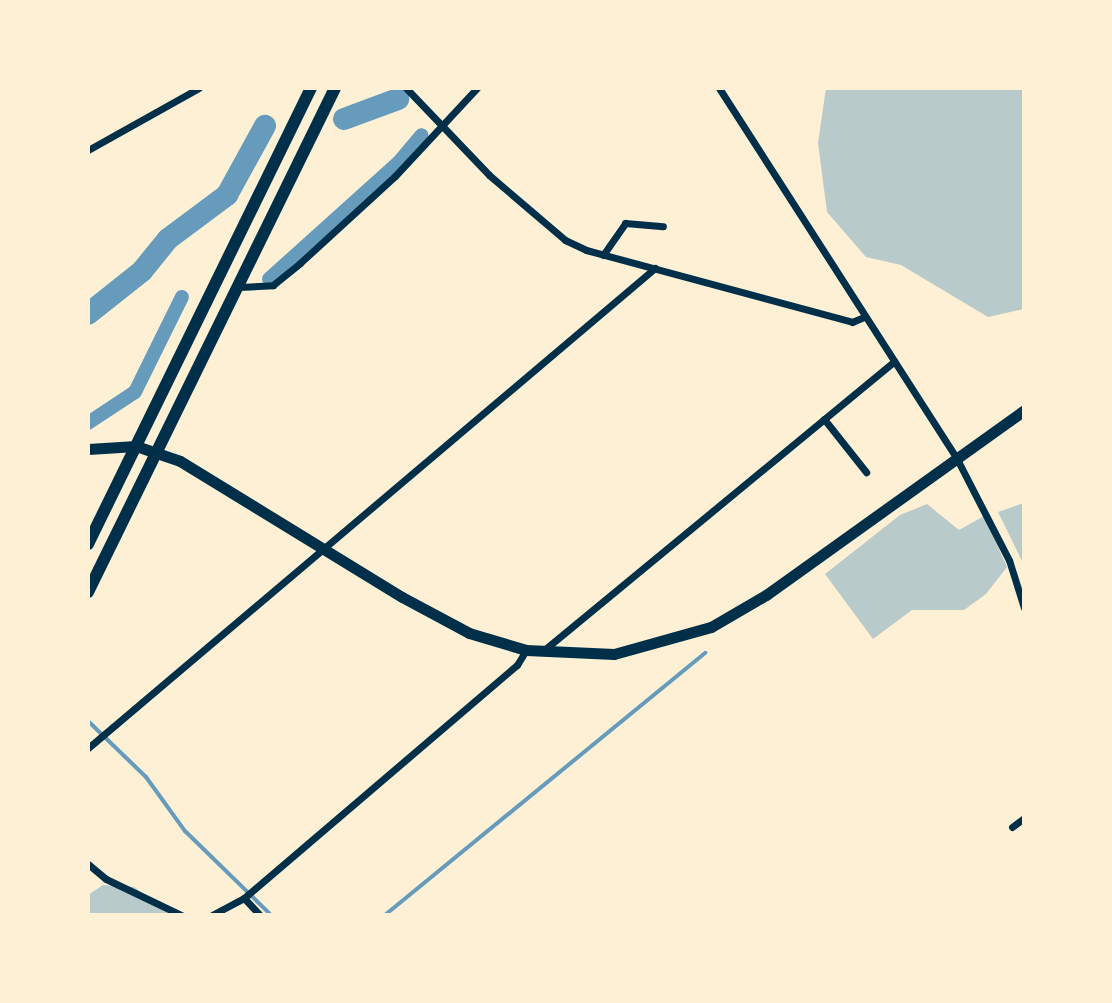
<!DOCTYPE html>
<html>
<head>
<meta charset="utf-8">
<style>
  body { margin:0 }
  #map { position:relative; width:1112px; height:1003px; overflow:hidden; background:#fdf0d5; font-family:"Titillium Web",sans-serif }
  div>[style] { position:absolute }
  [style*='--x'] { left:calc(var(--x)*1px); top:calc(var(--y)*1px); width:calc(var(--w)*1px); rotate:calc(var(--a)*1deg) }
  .green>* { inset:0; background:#b9caca }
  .stream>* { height:4px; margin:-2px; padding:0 2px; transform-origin:2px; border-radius:2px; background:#669bbc }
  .canal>* { height:14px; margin:-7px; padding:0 7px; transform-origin:7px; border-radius:7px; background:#669bbc }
  .river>* { height:22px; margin:-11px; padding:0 11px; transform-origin:11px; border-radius:11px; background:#669bbc }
  .minor>* { height:7px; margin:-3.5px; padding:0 3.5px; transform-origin:3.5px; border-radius:3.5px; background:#003049 }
  .primary>* { height:11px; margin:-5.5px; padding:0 5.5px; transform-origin:5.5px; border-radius:5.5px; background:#003049 }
  .trunk>* { height:12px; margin:-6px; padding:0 6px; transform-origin:6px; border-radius:6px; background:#003049 }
  span { translate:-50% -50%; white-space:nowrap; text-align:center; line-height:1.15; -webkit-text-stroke:6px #fdf0d5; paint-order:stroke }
  .frame { position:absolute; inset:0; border:90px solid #fdf0d5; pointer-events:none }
</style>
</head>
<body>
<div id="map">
  <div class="green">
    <div style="clip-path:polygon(826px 88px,1024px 88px,1024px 309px,988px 317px,901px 265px,866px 257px,827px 212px,818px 143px)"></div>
    <div style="clip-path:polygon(1024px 503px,1024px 565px,998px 512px)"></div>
    <div style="clip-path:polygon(927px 504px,959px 530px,984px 516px,1007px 567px,986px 594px,964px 610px,912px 610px,873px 639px,825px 574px,900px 515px)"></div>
    <div style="clip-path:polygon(103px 885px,134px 887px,173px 915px,88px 915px,88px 895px)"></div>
  </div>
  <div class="stream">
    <div style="--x:88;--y:721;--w:81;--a:44"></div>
    <div style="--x:146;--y:777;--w:67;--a:54.2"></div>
    <div style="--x:185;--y:831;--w:120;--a:44.3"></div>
    <div style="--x:385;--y:915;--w:414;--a:-39.3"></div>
  </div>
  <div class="canal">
    <div style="--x:269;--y:279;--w:175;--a:-42"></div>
    <div style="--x:399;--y:162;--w:35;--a:-50"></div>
    <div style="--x:88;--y:423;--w:56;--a:-33.4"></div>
    <div style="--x:135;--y:392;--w:106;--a:-63.7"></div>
  </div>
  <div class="river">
    <div style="--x:344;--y:119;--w:58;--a:-20.3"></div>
    <div style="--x:88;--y:314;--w:69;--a:-38.5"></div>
    <div style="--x:142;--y:271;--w:41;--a:-50.9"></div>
    <div style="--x:168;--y:239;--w:74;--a:-36.7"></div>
    <div style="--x:227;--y:195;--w:79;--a:-61.2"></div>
  </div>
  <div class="minor">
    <div style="--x:406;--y:88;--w:120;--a:46.3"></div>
    <div style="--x:489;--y:175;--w:100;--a:40.5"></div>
    <div style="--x:565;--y:240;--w:23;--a:25"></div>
    <div style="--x:586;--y:250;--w:276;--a:15.1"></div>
    <div style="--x:852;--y:322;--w:13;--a:-23"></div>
    <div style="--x:719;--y:88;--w:441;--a:57.3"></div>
    <div style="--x:957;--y:459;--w:114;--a:62.8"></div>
    <div style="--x:1009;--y:560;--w:50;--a:72.6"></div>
    <div style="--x:88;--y:150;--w:127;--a:-29.2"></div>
    <div style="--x:603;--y:255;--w:39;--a:-55"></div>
    <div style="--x:625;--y:223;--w:38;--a:5"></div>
    <div style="--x:239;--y:287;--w:34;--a:-3"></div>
    <div style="--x:273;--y:285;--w:35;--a:-39"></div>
    <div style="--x:300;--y:263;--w:129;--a:-42.5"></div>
    <div style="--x:395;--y:176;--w:120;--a:-47"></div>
    <div style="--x:824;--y:419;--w:68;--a:51.6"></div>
    <div style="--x:544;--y:650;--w:454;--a:-39.5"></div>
    <div style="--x:88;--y:748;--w:743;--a:-40.25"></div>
    <div style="--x:1012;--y:827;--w:15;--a:-37"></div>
    <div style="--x:88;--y:864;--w:23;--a:40"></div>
    <div style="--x:106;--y:879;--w:83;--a:25.6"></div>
    <div style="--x:244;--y:898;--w:23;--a:47"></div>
    <div style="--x:212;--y:915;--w:36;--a:-28"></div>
    <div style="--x:244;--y:898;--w:359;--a:-40.5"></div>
    <div style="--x:517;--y:665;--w:17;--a:-59"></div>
  </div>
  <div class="primary">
    <div style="--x:88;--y:449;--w:48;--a:-3.6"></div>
    <div style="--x:136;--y:446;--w:46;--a:18.8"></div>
    <div style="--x:180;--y:461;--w:260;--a:31.5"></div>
    <div style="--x:402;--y:597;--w:76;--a:28.2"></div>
    <div style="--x:469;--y:633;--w:59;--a:16.6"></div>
    <div style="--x:526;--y:650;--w:88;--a:2.6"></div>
    <div style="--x:614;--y:654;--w:101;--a:-15.6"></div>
    <div style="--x:711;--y:627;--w:64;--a:-30.2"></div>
    <div style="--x:766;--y:595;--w:317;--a:-35.6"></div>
  </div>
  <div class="trunk">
    <div style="--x:88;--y:544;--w:508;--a:-63.94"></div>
    <div style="--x:88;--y:592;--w:561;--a:-63.89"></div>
  </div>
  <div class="frame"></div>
</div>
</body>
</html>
